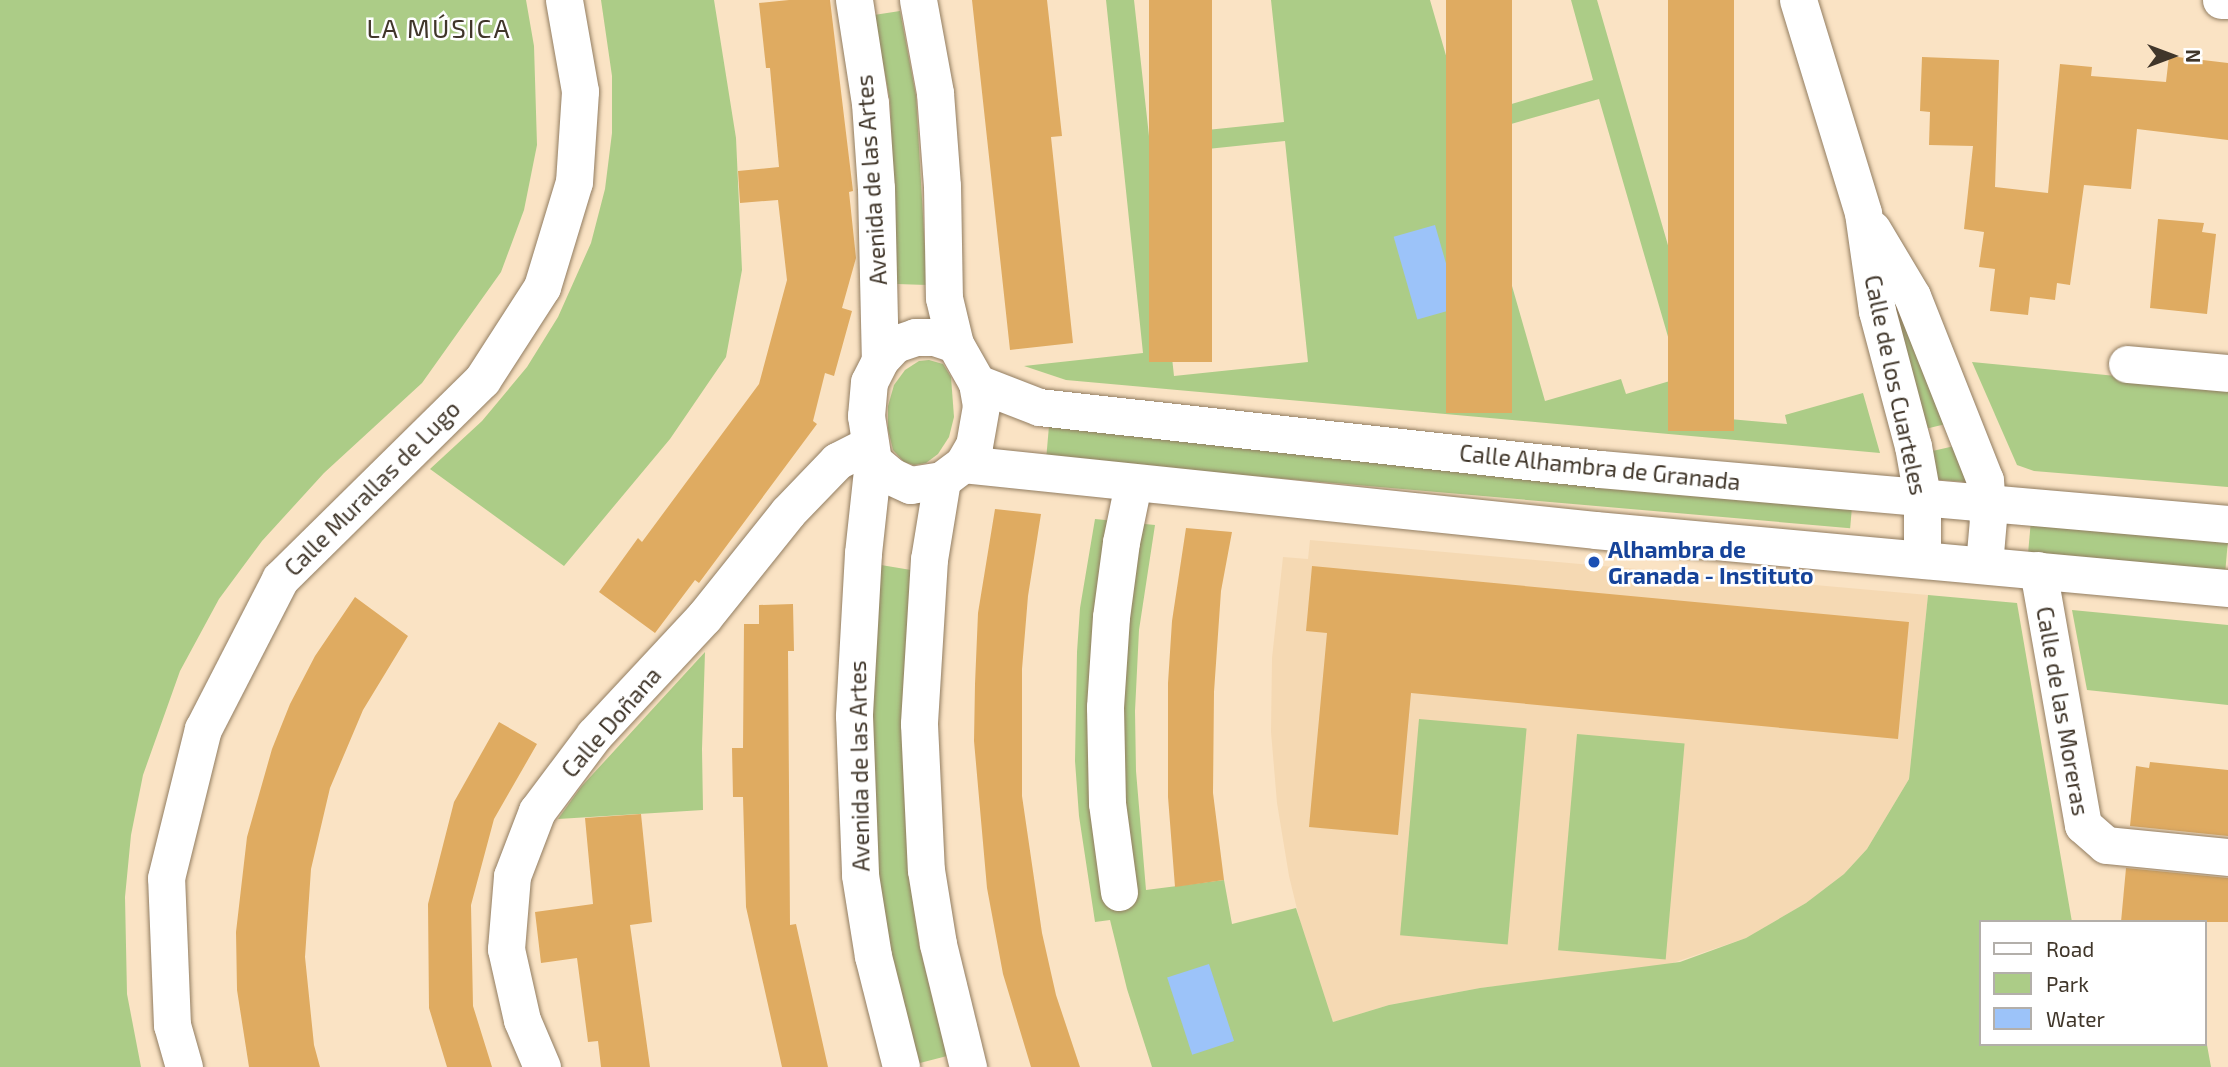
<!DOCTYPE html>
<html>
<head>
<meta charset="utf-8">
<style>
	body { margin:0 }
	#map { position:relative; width:2228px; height:1067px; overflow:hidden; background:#fae3c4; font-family:"Exo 2",sans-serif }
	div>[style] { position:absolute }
	.built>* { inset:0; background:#f5d9b3 }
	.green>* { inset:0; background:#accc87; transform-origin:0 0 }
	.water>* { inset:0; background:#9cc3f9; transform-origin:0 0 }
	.building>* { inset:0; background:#dfab61; transform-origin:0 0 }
	.roads { filter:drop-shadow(0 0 2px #927d61) drop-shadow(0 0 2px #927d61) }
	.street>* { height:37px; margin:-18.5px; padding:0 18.5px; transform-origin:18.5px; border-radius:18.5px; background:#fff }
	.dots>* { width:19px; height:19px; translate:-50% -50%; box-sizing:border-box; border:4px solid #fff; border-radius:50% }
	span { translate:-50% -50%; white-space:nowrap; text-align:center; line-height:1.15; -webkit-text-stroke:5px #fff; paint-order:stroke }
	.street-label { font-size:23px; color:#40362a }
	.transit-label { font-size:23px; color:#164399; font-weight:700 }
	.left { translate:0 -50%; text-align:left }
	.quarter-label { font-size:26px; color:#40362a; letter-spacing:2px }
	.legend { position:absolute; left:1979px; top:920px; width:228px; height:126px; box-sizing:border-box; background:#fff; border:2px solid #b3afaa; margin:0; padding:9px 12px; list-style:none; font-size:21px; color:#40362a }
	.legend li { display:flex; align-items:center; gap:14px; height:35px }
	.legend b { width:35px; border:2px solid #b3afaa }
	.north { position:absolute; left:2137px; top:21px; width:70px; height:70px; -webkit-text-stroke:5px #fff; paint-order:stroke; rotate:90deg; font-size:19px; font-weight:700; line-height:28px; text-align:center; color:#40362a }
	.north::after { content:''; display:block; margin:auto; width:24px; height:32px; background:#40362a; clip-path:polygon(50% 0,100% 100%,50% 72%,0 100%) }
</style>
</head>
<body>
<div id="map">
	<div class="built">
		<i style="clip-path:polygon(1310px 540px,1928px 595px,1909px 779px,1867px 849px,1844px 874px,1806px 903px,1746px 938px,1664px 966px,1480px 988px,1389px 1005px,1333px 1022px,1307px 950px,1289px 876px,1277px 803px,1271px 732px,1272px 658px,1283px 557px,1308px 559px)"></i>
	</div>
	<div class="green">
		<i style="clip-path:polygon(0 0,526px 0,534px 46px,537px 145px,524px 210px,501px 272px,422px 383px,324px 473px,262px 541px,219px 599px,180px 671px,143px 775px,131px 835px,125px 897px,127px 994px,141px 1067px,0 1067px)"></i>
		<i style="clip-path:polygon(601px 0,714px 0,736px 138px,742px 270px,726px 357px,670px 439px,564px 566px,430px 469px,482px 421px,527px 367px,558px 317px,591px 243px,605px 189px,612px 133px,612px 76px)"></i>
		<i style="clip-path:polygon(evenodd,1106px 0,1134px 0,1149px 136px,1284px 122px,1271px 0,1430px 0,1464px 118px,1593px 80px,1571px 0,1597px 0,1718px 418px,1787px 424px,1785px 415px,1863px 393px,1880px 453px,1066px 380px,1024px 366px,1143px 353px,1106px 0,1599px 99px,1680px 378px,1626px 394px,1621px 379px,1545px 401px,1469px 136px,1599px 99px,1106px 0,1285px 141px,1308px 362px,1174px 376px,1150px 155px,1285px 141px)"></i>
		<i style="clip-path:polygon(900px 11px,916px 96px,927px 285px,897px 284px,890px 101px,874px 15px)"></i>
		<i style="clip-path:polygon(1894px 298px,1950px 423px,1921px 430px,1888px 300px)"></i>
		<i style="clip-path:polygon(929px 360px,943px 364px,951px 377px,954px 417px,949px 437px,938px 454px,926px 463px,914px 465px,904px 462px,893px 450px,888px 429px,888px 406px,894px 385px,905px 370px,919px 361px)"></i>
		<i style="clip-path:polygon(1972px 362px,2228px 387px,2228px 487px,2034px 471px,2017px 465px)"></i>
		<i style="left:1049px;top:426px;width:807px;height:32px;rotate:5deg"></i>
		<i style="clip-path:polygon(1959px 445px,1969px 482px,1940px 480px,1932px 475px,1928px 452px)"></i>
		<i style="clip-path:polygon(1095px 519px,1155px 525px,1139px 630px,1135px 711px,1136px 771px,1146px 890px,1224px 880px,1232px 924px,1296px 908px,1333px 1022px,1389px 1005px,1480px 988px,1680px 962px,1746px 938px,1806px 903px,1844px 874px,1867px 849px,1909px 779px,1928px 595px,2017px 603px,2072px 922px,1981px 922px,1981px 1044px,2205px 1044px,2205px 1034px,2211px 1067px,1152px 1067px,1127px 989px,1110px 920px,1095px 922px,1079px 816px,1075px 761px,1077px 652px,1080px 608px)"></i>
		<i style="left:2031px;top:520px;width:198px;height:33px;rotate:5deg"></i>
		<i style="clip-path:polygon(881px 565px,911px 570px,909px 872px,919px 944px,947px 1056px,916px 1064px,888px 953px,876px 875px,871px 753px,872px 671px)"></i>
		<i style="clip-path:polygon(2072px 610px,2228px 625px,2228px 705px,2087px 690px)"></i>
		<i style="clip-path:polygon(705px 652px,702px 749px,703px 810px,558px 819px,581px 787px)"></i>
		<i style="left:1419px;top:719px;width:108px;height:217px;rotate:5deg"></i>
		<i style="left:1577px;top:734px;width:108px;height:217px;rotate:5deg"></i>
	</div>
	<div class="water">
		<i style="left:1435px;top:225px;width:86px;height:43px;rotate:74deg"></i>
		<i style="left:1209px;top:964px;width:81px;height:44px;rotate:72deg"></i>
	</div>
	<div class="building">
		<i style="clip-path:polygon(789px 0,830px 0,853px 191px,849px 192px,856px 258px,842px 308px,852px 311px,834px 376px,825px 373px,813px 421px,817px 424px,699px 583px,695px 580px,655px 633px,599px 592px,638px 538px,642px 542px,759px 384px,787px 280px,778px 200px,740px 203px,738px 171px,779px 167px,770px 68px,766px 68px,759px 3px)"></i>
		<i style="clip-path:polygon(972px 0,1047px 0,1062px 136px,1051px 137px,1073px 343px,1010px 350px)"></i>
		<i style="left:1149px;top:0;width:63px;height:362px"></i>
		<i style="left:1446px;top:0;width:66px;height:413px"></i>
		<i style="left:1668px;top:0;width:66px;height:431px"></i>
		<i style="clip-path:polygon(2169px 56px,2228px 63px,2228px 140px,2137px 129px,2131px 189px,2084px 185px,2070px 285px,2057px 283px,2055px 300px,2030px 297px,2028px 315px,1990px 311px,1995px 269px,1979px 267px,1984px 232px,1964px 229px,1973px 146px,1929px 145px,1930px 112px,1920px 111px,1922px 57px,1999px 60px,1995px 187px,2048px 193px,2060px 64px,2092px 67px,2091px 76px,2166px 82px)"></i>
		<i style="clip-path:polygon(2158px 219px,2204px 223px,2202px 232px,2216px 234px,2207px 314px,2150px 308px)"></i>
		<i style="clip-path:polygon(995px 509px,1041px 514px,1028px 596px,1022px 669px,1022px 796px,1042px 933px,1056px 995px,1080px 1067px,1031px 1067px,1003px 974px,987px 888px,974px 741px,975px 684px,978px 613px)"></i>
		<i style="clip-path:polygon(1186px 528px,1232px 532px,1221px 591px,1214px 692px,1213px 793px,1224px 880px,1175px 887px,1168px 797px,1168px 683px,1172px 621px)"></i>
		<i style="clip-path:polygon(1312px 566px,1909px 622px,1898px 739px,1411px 693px,1398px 835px,1309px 827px,1327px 633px,1306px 631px)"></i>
		<i style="clip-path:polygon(355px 597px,408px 636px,363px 710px,330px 788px,311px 869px,305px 957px,314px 1045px,320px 1067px,249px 1067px,237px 990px,236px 932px,247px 837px,272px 749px,290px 704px,315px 656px)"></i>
		<i style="clip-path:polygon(793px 604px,794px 651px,788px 651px,790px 925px,796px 924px,828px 1067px,782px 1067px,746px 907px,743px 797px,733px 797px,732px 748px,743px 748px,744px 624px,759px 624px,759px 605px)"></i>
		<i style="clip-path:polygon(499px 722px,537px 744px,494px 819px,471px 905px,473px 1006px,492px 1067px,447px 1067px,429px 1008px,428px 904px,454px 802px)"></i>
		<i style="clip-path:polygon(2150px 762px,2228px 770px,2228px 836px,2130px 826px,2136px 766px,2149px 768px)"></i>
		<i style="clip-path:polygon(641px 814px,652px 922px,630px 925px,650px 1067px,601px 1067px,598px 1041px,588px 1042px,577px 958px,541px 963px,535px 912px,593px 904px,585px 818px)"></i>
		<i style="clip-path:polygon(2126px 868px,2228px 878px,2228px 922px,2121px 922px)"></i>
	</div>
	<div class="roads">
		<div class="street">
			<i style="left:854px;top:0;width:104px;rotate:81.2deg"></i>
			<i style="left:870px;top:103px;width:85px;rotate:86deg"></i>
			<i style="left:876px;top:188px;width:172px;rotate:88.7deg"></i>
			<i style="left:918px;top:0;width:95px;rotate:79.6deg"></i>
			<i style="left:935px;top:93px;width:93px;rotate:85.7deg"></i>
			<i style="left:942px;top:186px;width:112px;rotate:89deg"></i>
			<i style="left:944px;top:298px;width:47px;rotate:76.6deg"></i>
			<i style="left:955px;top:344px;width:45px;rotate:60.6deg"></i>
			<i style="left:977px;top:383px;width:23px;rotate:80deg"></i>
			<i style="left:981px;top:406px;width:40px;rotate:100deg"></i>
			<i style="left:974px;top:445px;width:22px;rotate:120deg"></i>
			<i style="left:963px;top:464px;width:26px;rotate:143deg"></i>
			<i style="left:942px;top:480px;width:32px;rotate:171deg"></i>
			<i style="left:910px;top:485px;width:21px;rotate:-155deg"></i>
			<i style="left:891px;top:476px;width:23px;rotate:-140deg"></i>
			<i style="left:873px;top:461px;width:46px;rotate:-98.8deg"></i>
			<i style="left:866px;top:416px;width:34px;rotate:-85deg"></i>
			<i style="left:869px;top:382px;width:25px;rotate:-63deg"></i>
			<i style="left:880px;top:360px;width:22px;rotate:-47deg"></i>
			<i style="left:895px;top:344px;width:21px;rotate:-19deg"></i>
			<i style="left:915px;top:337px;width:19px"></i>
			<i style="left:934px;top:337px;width:22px;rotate:18deg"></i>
			<i style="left:1798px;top:0;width:223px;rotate:73deg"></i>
			<i style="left:1863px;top:213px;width:99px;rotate:81.9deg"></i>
			<i style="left:1877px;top:311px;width:140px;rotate:75.1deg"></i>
			<i style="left:1913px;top:446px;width:51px;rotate:79.8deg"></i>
			<i style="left:1922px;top:496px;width:61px;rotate:90deg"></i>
			<i style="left:2221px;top:0;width:7px"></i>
			<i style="left:1872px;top:229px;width:78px;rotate:59.2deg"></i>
			<i style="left:1912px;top:296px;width:198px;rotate:68.4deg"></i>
			<i style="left:1985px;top:480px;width:39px;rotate:86deg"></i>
			<i style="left:1988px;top:519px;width:46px;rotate:95deg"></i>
			<i style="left:2127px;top:364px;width:101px;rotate:5.1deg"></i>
			<i style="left:977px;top:383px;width:66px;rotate:21.2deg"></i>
			<i style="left:1039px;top:407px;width:564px;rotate:6.31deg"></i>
			<i style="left:1600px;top:469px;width:630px;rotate:5.01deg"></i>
			<i style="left:873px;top:461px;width:93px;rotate:96.2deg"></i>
			<i style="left:863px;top:553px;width:163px;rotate:93.2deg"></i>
			<i style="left:854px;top:716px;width:159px;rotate:87.8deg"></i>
			<i style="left:860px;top:875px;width:82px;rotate:80.9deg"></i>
			<i style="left:873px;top:956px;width:114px;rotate:75.8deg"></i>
			<i style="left:963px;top:464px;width:635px;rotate:5.96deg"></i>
			<i style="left:1595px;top:530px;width:636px;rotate:5.24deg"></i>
			<i style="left:942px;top:480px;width:80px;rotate:99.3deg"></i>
			<i style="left:929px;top:559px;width:165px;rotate:93.5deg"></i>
			<i style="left:919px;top:724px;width:146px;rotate:87.3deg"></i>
			<i style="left:926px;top:870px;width:75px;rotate:80.8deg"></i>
			<i style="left:938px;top:944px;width:127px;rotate:76.3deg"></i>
			<i style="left:2038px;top:570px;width:259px;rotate:80deg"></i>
			<i style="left:2083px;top:825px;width:30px;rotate:41deg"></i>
			<i style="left:2106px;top:845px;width:123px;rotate:5.6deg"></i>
			<i style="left:1119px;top:892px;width:90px;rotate:-97.7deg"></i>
			<i style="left:1107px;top:803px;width:96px;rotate:-91.2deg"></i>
			<i style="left:1105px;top:707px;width:90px;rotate:-86.2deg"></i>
			<i style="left:1111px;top:617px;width:76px;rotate:-82.4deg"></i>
			<i style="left:1121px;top:542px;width:59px;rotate:-78.3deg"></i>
			<i style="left:184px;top:1067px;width:44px;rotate:-105.9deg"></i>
			<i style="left:172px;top:1025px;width:147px;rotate:-92.3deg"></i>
			<i style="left:166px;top:878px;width:154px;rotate:-76.1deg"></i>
			<i style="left:203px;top:729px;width:169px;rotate:-62.8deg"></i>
			<i style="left:280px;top:579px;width:284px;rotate:-44.6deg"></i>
			<i style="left:482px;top:380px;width:111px;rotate:-57.2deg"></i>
			<i style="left:542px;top:287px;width:110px;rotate:-73.1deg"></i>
			<i style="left:574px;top:182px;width:91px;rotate:-86.2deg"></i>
			<i style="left:580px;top:91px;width:92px;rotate:-100deg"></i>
			<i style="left:542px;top:1067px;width:51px;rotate:-113.1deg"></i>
			<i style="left:522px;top:1020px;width:73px;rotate:-102.7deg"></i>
			<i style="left:506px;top:949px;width:73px;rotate:-85.3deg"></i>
			<i style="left:512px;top:876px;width:70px;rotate:-69deg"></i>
			<i style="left:537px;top:811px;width:95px;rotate:-53.1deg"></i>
			<i style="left:594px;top:735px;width:161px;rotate:-47deg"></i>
			<i style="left:704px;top:617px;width:134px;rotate:-51.3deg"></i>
			<i style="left:788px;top:512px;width:71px;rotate:-46.1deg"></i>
			<i style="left:837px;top:461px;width:36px;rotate:-27deg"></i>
		</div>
	</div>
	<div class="dots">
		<i style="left:1594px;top:562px;background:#1a4fb4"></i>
	</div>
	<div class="street-label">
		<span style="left:871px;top:180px;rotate:-94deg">Avenida de las Artes</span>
		<span style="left:1896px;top:385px;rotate:78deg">Calle de los Cuarteles</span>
		<span style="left:1600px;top:467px;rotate:6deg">Calle Alhambra de Granada</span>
		<span style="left:372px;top:488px;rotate:-45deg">Calle Murallas de Lugo</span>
		<span style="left:2063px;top:711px;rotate:80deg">Calle de las Moreras</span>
		<span style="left:611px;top:722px;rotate:-49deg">Calle Doñana</span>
		<span style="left:859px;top:766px;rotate:-91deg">Avenida de las Artes</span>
	</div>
	<div class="transit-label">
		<span class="left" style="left:1608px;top:562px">Alhambra de<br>Granada - Instituto</span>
	</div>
	<div class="quarter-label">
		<span style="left:439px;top:28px">LA MÚSICA</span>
	</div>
	<ul class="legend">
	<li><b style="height:9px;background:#fff"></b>Road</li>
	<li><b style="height:19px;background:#accc87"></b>Park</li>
	<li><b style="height:19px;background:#9cc3f9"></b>Water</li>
	</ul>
	<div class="north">N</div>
</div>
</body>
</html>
